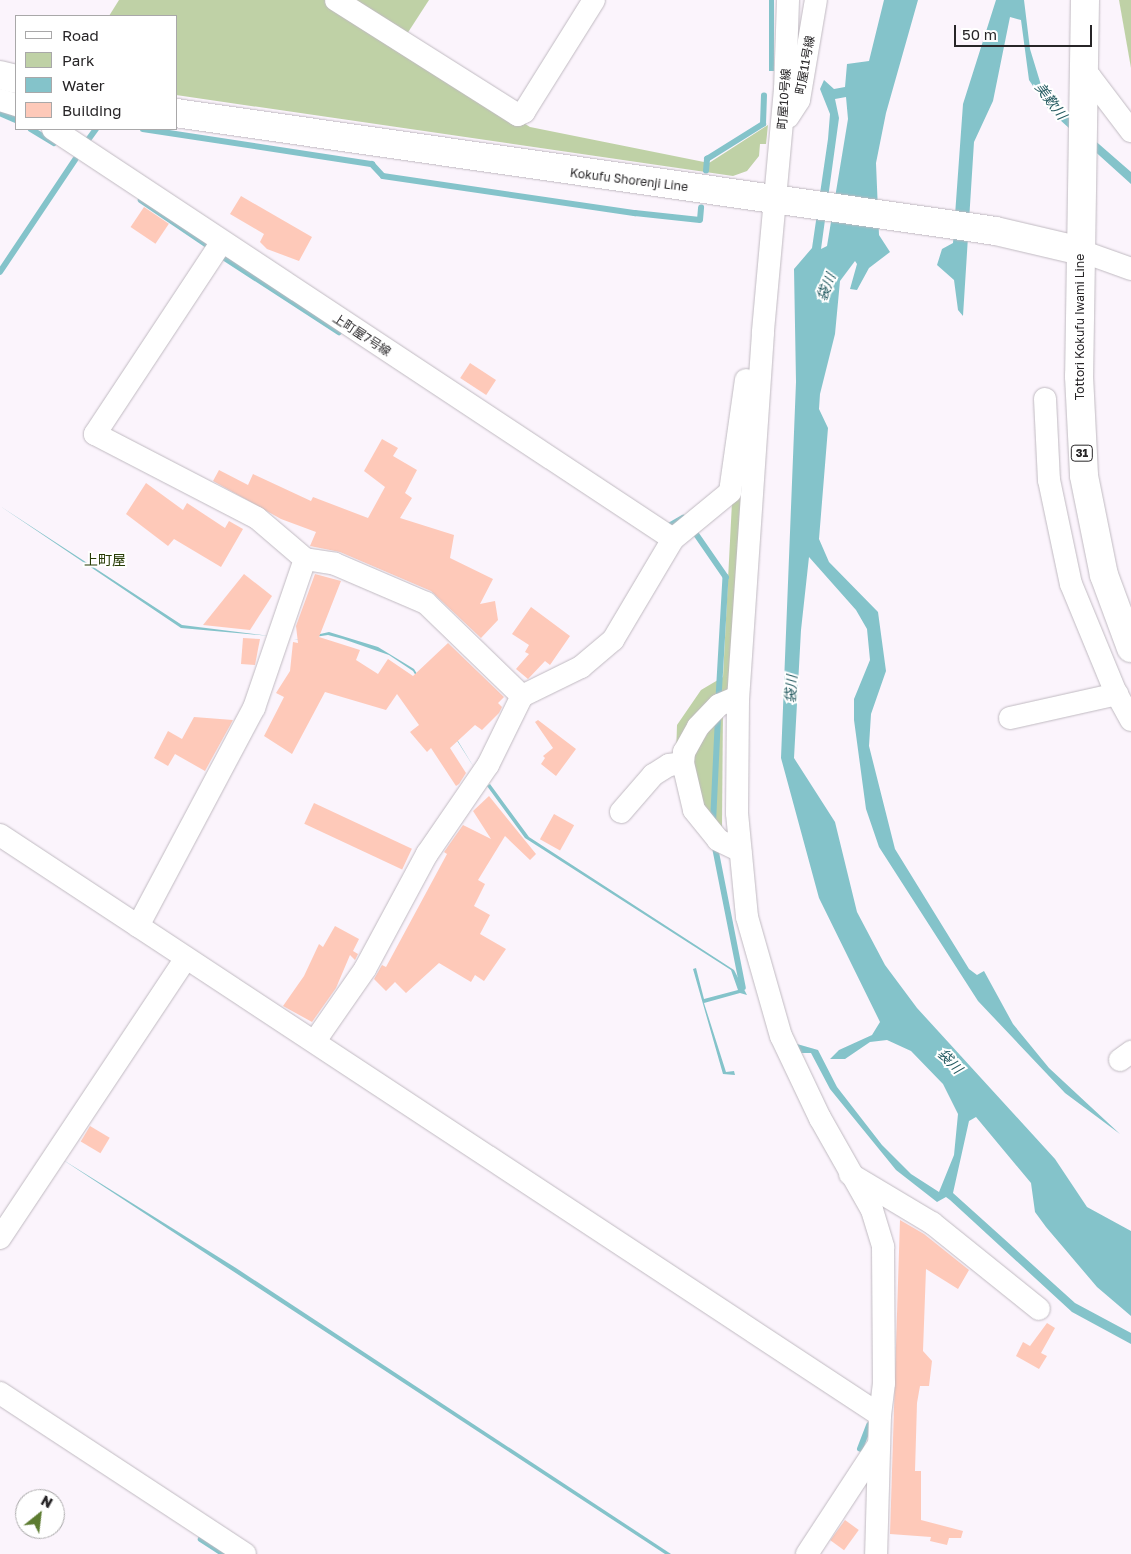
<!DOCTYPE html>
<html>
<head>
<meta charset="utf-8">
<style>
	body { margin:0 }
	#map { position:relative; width:1131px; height:1554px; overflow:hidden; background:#fbf4fc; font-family:"Golos Text","Noto Sans JP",sans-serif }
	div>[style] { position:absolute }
	.green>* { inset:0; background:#bfd1a6 }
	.water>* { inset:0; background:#84c3ca; transform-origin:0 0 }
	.stream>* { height:5.5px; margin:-2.75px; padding:0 2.75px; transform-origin:2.75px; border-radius:2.75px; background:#84c3ca }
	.building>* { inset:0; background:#fec9b9; transform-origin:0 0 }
	.roads { filter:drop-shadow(0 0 1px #c0bac1) drop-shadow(0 0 1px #c0bac1) }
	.minor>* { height:22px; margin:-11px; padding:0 11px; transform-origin:11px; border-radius:11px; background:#fff }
	.major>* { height:28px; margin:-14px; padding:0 14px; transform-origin:14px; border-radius:14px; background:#fff }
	span { translate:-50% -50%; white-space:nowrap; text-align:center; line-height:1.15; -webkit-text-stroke:4px #fff; paint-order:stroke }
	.shield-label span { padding:1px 4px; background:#fff; border:1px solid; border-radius:4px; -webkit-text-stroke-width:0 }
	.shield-label { font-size:11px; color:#272527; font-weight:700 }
	.street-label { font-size:12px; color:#272527 }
	.water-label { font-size:14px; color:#255b61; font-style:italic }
	.neighbourhood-label { font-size:14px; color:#273b05 }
	.legend { position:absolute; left:15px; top:15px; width:162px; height:115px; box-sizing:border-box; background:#fff; border:1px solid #a9a8a9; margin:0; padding:6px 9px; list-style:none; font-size:15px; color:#272527 }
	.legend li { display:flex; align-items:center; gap:10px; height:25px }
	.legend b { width:25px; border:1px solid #a9a8a9 }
	.north { position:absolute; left:15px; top:1489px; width:50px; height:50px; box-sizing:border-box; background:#fff; border:1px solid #a9a8a9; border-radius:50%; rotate:29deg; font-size:14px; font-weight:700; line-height:20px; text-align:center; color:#272527 }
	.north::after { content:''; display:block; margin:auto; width:18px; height:22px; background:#5d7c31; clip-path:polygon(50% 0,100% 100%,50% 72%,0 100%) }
	.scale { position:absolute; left:954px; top:25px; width:138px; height:22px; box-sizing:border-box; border:2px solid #272527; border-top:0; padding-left:6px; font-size:15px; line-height:18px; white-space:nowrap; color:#272527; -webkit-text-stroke:4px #fff; paint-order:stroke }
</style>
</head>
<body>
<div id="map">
	<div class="green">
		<i style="clip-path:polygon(119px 0,328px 0,530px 127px,709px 163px,768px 125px,766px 144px,760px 144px,759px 156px,747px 171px,733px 176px,176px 95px,176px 16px,109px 16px)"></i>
		<i style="clip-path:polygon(345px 0,429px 0,405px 37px)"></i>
		<i style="clip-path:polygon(1119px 0,1131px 0,1131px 68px)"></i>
		<i style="clip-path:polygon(746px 437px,735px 691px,676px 756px,677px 725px,701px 690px,723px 677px,732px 502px)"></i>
		<i style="clip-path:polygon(723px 708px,722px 827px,701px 814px,688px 765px)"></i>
	</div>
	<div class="water">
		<i style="left:769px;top:0;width:5px;height:71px"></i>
		<i style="clip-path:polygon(evenodd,884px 0,918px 0,886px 113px,876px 163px,879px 235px,890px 252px,869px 268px,857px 290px,850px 289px,857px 264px,855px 261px,840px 281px,835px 334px,820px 394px,819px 409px,828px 428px,819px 539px,829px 562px,878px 612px,886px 671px,871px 714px,869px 746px,895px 849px,969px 969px,977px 975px,984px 971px,1013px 1024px,1049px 1068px,1120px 1134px,1065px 1093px,978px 1001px,879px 847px,866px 809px,854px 720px,854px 699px,870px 660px,867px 629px,856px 610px,809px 557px,801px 630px,794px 758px,835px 822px,857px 912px,885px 965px,917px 1008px,1055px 1159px,1087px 1207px,1131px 1231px,1131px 1316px,1097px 1287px,1046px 1227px,1035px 1212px,1031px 1183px,976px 1117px,969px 1121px,953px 1193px,1075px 1303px,1131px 1333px,1131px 1344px,1072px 1312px,950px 1200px,946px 1197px,937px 1202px,896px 1170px,830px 1089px,811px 1053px,799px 1053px,797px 1044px,818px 1050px,837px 1087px,882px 1145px,911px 1174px,939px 1192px,954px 1155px,958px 1114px,943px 1084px,911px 1051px,887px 1040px,870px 1042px,845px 1059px,830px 1059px,839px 1050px,872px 1035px,880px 1022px,819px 898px,781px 758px,796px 382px,794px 269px,812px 248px,828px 139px,830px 114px,820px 89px,824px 80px,834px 89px,845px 87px,847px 64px,869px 61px,884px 0,846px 97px,848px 119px,827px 246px,821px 249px,839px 118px,835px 99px,846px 97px)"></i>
		<i style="clip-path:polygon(996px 0,1024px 0,1030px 49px,1041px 85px,1061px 111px,1131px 172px,1131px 184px,1049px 110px,1029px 80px,1021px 20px,1010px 17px,993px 101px,974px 142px,963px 316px,958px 310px,954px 280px,937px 265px,942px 249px,953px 243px,963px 104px)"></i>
		<i style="clip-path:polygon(0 506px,182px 625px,270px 636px,181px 628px)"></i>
		<i style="clip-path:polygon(329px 632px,378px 647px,414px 669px,475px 769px,413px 671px,389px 655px,343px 639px,328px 635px,294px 640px)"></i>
		<i style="clip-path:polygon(490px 784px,529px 837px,734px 970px,747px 995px,740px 993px,704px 1003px,726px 1072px,734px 1071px,735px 1075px,723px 1074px,693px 969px,696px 968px,704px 999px,738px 990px,731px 970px,525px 838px,487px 786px)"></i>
		<i style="clip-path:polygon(60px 1158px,236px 1268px,671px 1554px,665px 1554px)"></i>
	</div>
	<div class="stream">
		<i style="left:0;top:113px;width:17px;rotate:24deg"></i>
		<i style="left:31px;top:129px;width:27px;rotate:31deg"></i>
		<i style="left:143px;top:129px;width:232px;rotate:8.7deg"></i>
		<i style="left:372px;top:164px;width:16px;rotate:47deg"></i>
		<i style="left:383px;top:176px;width:255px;rotate:8.4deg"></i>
		<i style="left:635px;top:213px;width:65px;rotate:6.1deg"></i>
		<i style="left:700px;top:220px;width:12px;rotate:-85deg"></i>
		<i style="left:88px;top:140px;width:14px;rotate:-54deg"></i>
		<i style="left:706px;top:171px;width:12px;rotate:-85deg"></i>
		<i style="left:707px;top:159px;width:66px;rotate:-32deg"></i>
		<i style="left:763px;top:124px;width:28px;rotate:-88deg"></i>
		<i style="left:141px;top:200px;width:78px;rotate:34.1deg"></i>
		<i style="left:225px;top:258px;width:136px;rotate:33deg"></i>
		<i style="left:0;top:272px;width:135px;rotate:-56.2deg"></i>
		<i style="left:671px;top:525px;width:14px;rotate:-30deg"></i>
		<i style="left:695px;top:532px;width:55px;rotate:55.4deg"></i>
		<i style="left:726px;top:577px;width:121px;rotate:93.3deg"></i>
		<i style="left:713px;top:823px;width:108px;rotate:-87.3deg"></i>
		<i style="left:715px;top:845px;width:145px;rotate:78.8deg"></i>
		<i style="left:860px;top:1449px;width:25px;rotate:-69deg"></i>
		<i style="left:201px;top:1539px;width:27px;rotate:33deg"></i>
	</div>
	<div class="building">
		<i style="clip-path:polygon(241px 196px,312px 237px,299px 261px,267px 249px,260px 242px,264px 234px,230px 214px)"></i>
		<i style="left:144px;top:207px;width:30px;height:24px;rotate:34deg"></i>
		<i style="left:470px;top:363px;width:31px;height:18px;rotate:33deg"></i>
		<i style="clip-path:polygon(382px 439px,398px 448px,393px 456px,417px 470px,405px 493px,412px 498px,400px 518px,454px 535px,450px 558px,493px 579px,480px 604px,495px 601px,498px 620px,481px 638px,431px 591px,340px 552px,310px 546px,316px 532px,281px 519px,213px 481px,219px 470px,248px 485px,253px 474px,311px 501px,313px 497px,368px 518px,385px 487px,364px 471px)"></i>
		<i style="clip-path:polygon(146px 483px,183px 510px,187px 503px,225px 528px,229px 521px,243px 529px,221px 567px,174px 539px,168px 546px,126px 514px)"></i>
		<i style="clip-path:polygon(244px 574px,272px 596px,250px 630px,203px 625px)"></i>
		<i style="clip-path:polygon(315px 574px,341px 581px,319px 637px,360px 650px,356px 660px,378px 674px,388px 659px,413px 676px,448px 643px,504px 697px,498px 703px,502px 707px,499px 713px,482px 730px,475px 725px,450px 748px,466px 773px,459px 784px,456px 786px,431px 748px,427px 752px,410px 732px,419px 725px,397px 694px,386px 710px,325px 692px,292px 754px,264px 736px,284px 697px,276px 693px,290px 671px,293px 642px,298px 643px,296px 626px)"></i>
		<i style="clip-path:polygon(531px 607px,570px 636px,550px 665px,545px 661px,528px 679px,516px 669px,529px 654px,525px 652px,529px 645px,512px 634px)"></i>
		<i style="clip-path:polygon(243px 638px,260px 639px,255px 665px,241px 664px)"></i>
		<i style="clip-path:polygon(194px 717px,233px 720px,205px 771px,175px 754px,168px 766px,154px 758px,168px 731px,182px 739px)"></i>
		<i style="clip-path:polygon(538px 720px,576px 749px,556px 776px,541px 764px,545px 758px,543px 756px,553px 748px,535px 722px)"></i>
		<i style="clip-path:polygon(489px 796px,536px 854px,530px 860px,505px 836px,478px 880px,485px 884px,474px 906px,490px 915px,480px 934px,506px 949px,484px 981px,475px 975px,471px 982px,439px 963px,406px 993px,395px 982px,386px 991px,374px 979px,382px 965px,386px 967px,447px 854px,444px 852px,463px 825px,491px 839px,473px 811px)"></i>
		<i style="left:314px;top:803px;width:108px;height:23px;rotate:25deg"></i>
		<i style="left:554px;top:814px;width:23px;height:29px;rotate:29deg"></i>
		<i style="clip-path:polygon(335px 926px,359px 939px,353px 951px,358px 954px,355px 960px,350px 955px,336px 988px,312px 1022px,283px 1006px,304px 976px,319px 944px,323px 947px)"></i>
		<i style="left:90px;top:1126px;width:23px;height:18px;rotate:31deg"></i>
		<i style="clip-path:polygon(900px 1220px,924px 1234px,969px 1270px,958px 1289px,926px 1269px,923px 1351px,932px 1361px,929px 1386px,920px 1386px,917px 1403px,915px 1471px,921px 1471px,921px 1520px,963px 1531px,961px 1538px,949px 1538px,947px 1545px,930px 1541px,931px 1537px,890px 1534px)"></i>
		<i style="clip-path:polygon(1047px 1323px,1055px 1328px,1041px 1353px,1047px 1356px,1039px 1369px,1016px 1356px,1023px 1342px,1030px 1346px)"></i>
		<i style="left:845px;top:1520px;width:17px;height:25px;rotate:36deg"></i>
	</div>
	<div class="roads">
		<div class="minor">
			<i style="left:336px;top:0;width:215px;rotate:32.3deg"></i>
			<i style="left:518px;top:115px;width:7px;rotate:-27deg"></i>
			<i style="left:524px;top:112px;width:132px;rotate:-58deg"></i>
			<i style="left:788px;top:0;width:89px;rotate:91.9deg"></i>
			<i style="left:785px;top:89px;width:245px;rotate:95.2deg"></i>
			<i style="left:763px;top:333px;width:368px;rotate:93.9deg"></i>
			<i style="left:738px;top:700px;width:113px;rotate:90.5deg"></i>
			<i style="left:737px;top:813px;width:104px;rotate:84.5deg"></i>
			<i style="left:747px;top:917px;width:124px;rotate:74.1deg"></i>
			<i style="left:781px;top:1036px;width:91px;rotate:64.6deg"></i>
			<i style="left:820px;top:1118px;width:106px;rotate:60.5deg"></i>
			<i style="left:872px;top:1210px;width:39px;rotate:73deg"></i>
			<i style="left:883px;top:1247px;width:136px;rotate:89.6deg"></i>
			<i style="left:884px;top:1383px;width:32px;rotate:97deg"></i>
			<i style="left:880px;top:1415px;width:139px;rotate:91.6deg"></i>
			<i style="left:1083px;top:73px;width:8px;rotate:30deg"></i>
			<i style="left:1090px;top:77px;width:68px;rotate:52.8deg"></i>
			<i style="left:0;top:100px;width:17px;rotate:17deg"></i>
			<i style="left:788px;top:117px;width:20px;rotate:-57deg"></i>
			<i style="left:799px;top:100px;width:101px;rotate:-80.4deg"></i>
			<i style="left:53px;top:129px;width:743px;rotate:33.48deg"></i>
			<i style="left:221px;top:243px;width:229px;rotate:123.4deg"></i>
			<i style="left:95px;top:434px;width:182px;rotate:27.4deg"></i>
			<i style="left:257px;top:518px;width:63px;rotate:40.5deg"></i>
			<i style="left:305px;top:559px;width:30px;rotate:9deg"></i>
			<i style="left:335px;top:564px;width:99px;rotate:23.2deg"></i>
			<i style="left:426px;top:603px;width:134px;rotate:44.1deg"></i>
			<i style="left:1081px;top:251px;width:53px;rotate:19.8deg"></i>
			<i style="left:1045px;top:399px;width:81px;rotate:87.2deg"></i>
			<i style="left:1049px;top:480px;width:106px;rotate:78.1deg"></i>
			<i style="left:1071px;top:584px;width:116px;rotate:67.6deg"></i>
			<i style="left:1115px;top:691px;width:33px;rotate:61deg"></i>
			<i style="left:738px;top:697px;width:21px;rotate:157deg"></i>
			<i style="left:719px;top:705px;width:30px;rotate:134deg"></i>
			<i style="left:698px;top:727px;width:29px;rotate:119deg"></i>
			<i style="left:684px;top:752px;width:11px;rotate:95deg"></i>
			<i style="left:683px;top:763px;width:48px;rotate:76.8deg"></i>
			<i style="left:694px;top:810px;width:38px;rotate:51deg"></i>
			<i style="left:718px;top:840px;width:25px;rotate:26deg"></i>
			<i style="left:1010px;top:718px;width:110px;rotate:-12.6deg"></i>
			<i style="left:621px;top:812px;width:49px;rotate:-49.1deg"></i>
			<i style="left:653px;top:775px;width:19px;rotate:-32deg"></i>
			<i style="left:669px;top:765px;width:14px;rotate:-8deg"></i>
			<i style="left:0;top:835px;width:1054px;rotate:33.39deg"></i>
			<i style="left:138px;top:926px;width:247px;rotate:-62deg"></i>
			<i style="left:254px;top:708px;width:157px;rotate:-71.1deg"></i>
			<i style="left:315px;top:1041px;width:88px;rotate:-55.2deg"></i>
			<i style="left:365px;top:969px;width:131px;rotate:-61.7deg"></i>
			<i style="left:427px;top:854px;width:108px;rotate:-55.6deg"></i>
			<i style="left:488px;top:765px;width:77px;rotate:-63.8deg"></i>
			<i style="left:522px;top:696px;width:66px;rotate:-26.2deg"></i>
			<i style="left:581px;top:667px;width:42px;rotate:-40.2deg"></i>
			<i style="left:613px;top:640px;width:117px;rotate:-59.3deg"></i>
			<i style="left:673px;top:539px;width:74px;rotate:-39.5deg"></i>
			<i style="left:730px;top:492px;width:113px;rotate:-81.9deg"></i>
			<i style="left:1120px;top:1060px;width:14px;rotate:-36deg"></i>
			<i style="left:850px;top:1174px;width:96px;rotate:30.9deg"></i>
			<i style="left:932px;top:1223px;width:137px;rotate:38.8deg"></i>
			<i style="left:0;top:1238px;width:336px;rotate:-56.4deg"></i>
			<i style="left:0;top:1393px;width:293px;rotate:33.3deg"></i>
			<i style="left:807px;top:1554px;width:131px;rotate:-56.8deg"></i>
		</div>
		<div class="major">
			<i style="left:1085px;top:0;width:376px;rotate:90.9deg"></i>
			<i style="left:1079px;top:376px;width:100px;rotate:87.1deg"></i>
			<i style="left:1084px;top:476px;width:101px;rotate:78.6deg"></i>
			<i style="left:1104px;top:575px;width:78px;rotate:69.7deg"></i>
			<i style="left:0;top:75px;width:16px;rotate:14deg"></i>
			<i style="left:176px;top:113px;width:828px;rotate:8.19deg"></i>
			<i style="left:996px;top:231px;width:87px;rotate:13.2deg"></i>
		</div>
	</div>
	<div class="shield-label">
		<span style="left:1082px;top:453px">31</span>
	</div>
	<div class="street-label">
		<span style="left:805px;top:65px;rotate:-80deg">町屋11号線</span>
		<span style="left:784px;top:99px;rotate:-86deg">町屋10号線</span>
		<span style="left:629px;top:180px;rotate:7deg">Kokufu Shorenji Line</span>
		<span style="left:1080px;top:327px;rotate:-90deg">Tottori Kokufu Iwami Line</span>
		<span style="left:362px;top:335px;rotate:33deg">上町屋7号線</span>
	</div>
	<div class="water-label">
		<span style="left:1051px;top:101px;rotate:53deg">美歎川</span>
		<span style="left:826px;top:287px;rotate:-68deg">袋川</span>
		<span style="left:791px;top:689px;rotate:-86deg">袋川</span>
		<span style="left:950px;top:1061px;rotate:46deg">袋川</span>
	</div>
	<div class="neighbourhood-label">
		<span style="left:105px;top:560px">上町屋</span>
	</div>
	<ul class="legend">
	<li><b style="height:6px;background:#fff"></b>Road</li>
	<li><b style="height:14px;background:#bfd1a6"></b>Park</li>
	<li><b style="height:14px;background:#84c3ca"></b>Water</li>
	<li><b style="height:14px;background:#fec9b9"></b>Building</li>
	</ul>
	<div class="north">N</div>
	<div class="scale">50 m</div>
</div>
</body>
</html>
